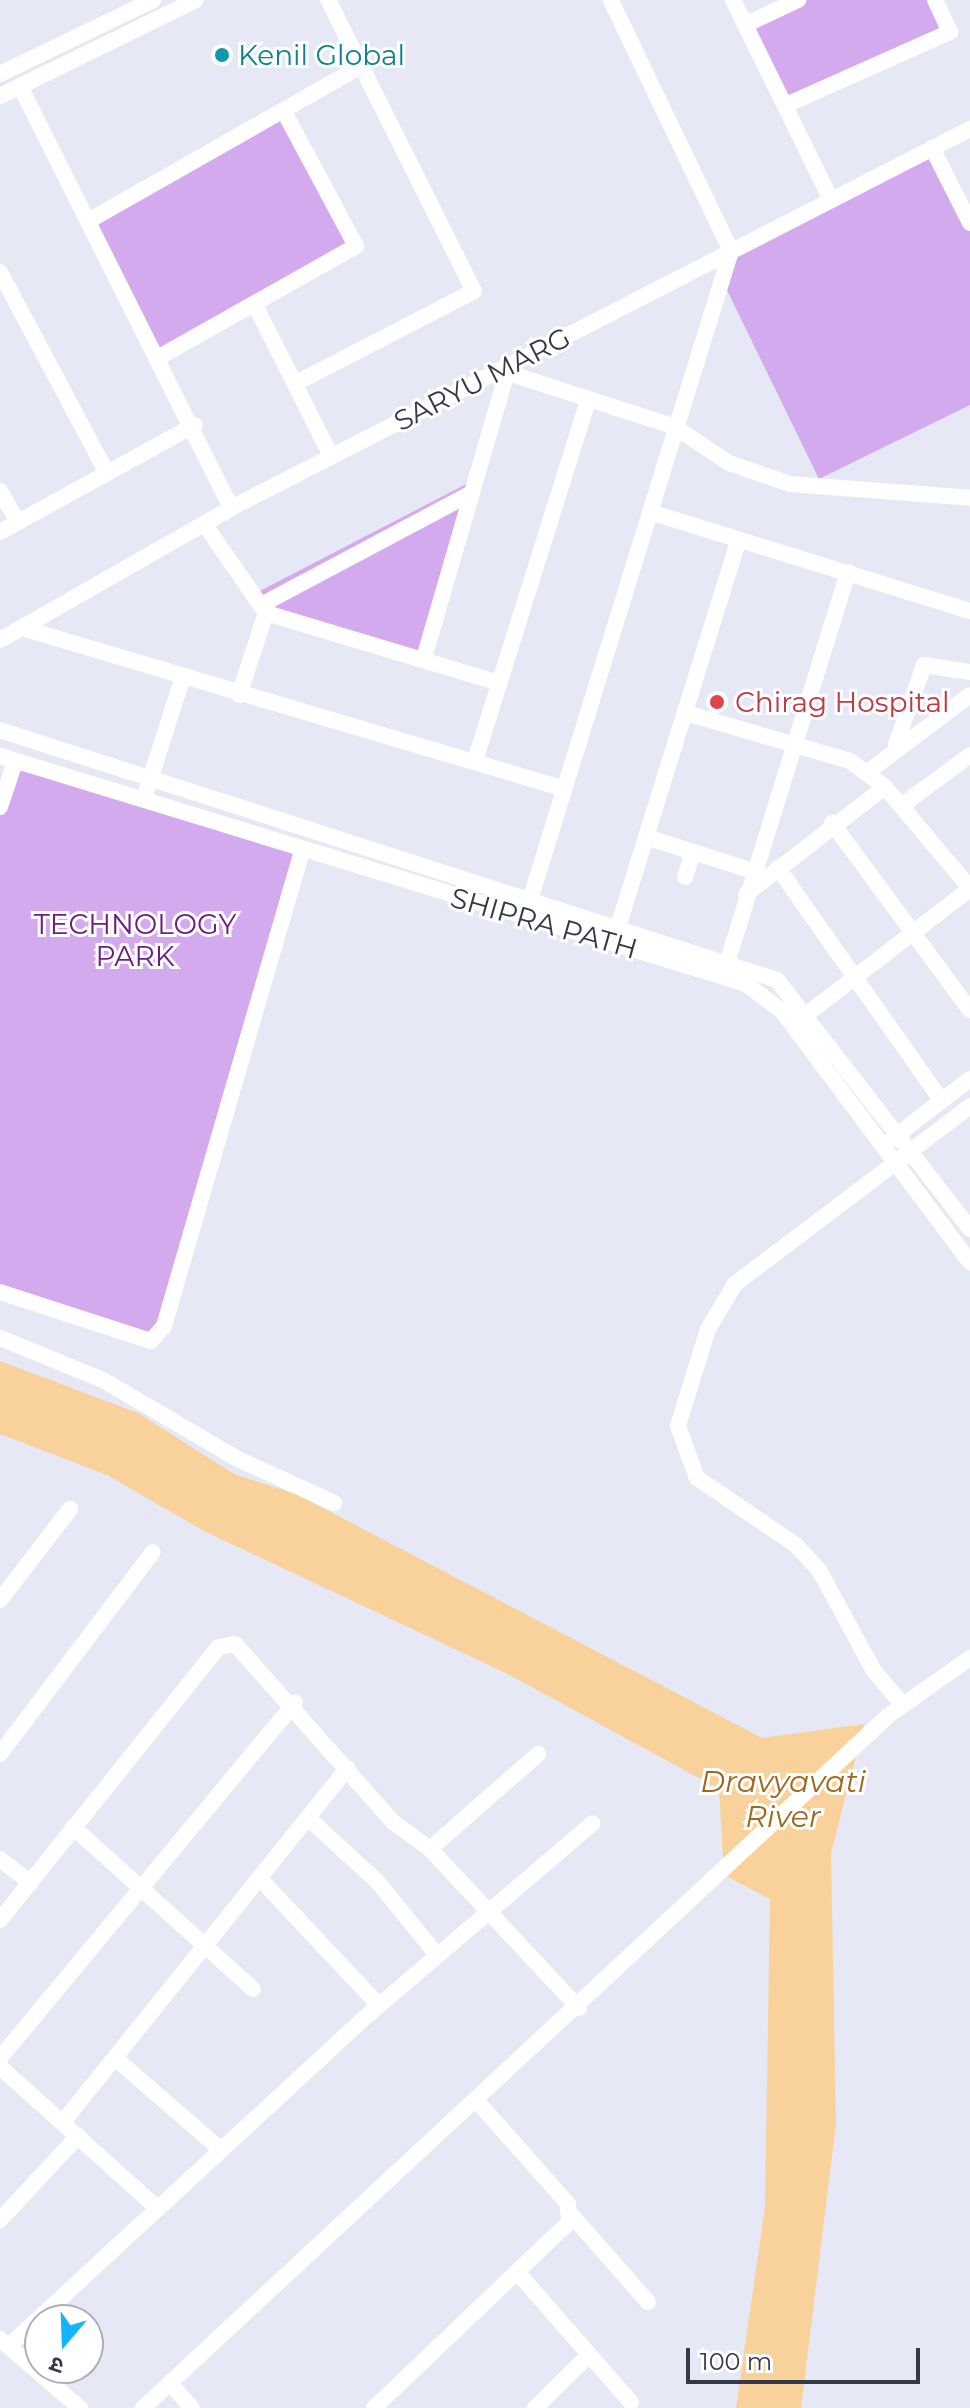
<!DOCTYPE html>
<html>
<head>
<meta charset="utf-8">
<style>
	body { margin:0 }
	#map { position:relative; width:970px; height:2408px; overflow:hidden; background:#e6e8f5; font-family:Montserrat,"Noto Sans Devanagari",sans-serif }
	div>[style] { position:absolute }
	.green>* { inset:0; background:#d4aaee; transform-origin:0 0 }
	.water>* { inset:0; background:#f9d29b }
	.minor>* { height:16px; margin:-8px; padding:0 8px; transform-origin:8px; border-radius:8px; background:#fff }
	.dots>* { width:22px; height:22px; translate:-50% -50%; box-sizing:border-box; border:4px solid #fff; border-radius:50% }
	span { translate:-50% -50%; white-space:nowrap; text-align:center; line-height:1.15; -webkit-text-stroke:6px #fff; paint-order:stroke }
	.culture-label { font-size:28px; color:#0d838f }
	.left { translate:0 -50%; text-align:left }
	.street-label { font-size:28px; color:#343948 }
	.health-label { font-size:28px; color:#be3a42 }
	.park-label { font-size:28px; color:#6e2082 }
	.water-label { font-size:30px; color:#9e6a1d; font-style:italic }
	.north { position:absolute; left:24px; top:2304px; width:80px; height:80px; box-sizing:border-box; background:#fff; border:2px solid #aeb0b6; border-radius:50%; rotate:199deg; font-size:22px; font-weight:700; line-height:32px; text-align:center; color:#343948 }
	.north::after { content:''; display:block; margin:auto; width:28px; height:36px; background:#13b3ff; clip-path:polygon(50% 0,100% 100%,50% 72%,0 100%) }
	.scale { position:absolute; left:686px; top:2348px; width:234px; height:36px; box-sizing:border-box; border:4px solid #343948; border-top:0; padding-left:10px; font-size:24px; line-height:28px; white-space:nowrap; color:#343948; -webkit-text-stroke:6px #fff; paint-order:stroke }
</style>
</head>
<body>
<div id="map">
	<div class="green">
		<i style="clip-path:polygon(797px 0,943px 0,950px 32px,786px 105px,745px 25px)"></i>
		<i style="left:283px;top:110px;width:154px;height:222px;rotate:62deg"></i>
		<i style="clip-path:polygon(932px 148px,970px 223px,970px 405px,819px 479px,722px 280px,731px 251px)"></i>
		<i style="clip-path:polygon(476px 479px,424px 658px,266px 613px,254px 594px)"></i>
		<i style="clip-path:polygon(15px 762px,302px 851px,164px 1326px,151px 1341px,0 1292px,0 807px)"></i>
	</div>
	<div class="water">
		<i style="clip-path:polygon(0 1361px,138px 1413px,234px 1474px,298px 1495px,762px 1738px,864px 1724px,831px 1853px,836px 2124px,801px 2408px,736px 2408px,765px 2207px,770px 1899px,724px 1875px,719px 1789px,510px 1675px,204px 1531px,107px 1475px,0 1434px)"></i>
	</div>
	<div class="minor">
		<i style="left:733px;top:0;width:223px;rotate:63.9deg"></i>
		<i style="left:745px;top:25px;width:59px;rotate:-25.3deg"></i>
		<i style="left:0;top:74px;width:170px;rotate:-25.8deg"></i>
		<i style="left:20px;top:86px;width:472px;rotate:63.4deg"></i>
		<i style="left:0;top:96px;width:218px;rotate:-26.1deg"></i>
		<i style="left:786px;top:105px;width:180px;rotate:-24deg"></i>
		<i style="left:950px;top:32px;width:35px;rotate:-115deg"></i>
		<i style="left:932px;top:148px;width:84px;rotate:63.1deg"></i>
		<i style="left:90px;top:220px;width:312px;rotate:-29.6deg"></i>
		<i style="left:0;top:272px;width:228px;rotate:62deg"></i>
		<i style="left:255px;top:305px;width:169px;rotate:63.3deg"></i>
		<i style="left:161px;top:356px;width:224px;rotate:-29.4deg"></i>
		<i style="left:356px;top:246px;width:154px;rotate:-118.2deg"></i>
		<i style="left:499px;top:370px;width:185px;rotate:17.9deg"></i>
		<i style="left:675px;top:427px;width:65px;rotate:33.7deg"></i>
		<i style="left:729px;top:463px;width:65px;rotate:19deg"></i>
		<i style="left:790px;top:484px;width:181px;rotate:4.4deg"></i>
		<i style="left:296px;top:383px;width:200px;rotate:-27.3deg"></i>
		<i style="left:474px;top:291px;width:326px;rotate:-116.6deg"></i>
		<i style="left:0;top:491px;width:36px;rotate:60deg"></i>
		<i style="left:650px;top:512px;width:335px;rotate:17.2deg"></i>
		<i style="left:205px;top:525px;width:107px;rotate:55.3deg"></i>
		<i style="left:0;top:532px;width:222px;rotate:-28.8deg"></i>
		<i style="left:261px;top:605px;width:239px;rotate:-28deg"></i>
		<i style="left:22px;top:628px;width:566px;rotate:16.52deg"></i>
		<i style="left:0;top:640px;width:266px;rotate:-29.7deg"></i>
		<i style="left:231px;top:508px;width:831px;rotate:-27.15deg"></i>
		<i style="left:424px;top:658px;width:295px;rotate:-73.8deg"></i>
		<i style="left:239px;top:695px;width:86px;rotate:-71.8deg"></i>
		<i style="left:266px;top:613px;width:244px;rotate:16.7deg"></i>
		<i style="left:686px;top:713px;width:171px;rotate:16.3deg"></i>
		<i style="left:850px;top:761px;width:44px;rotate:36.6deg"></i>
		<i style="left:0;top:730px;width:816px;rotate:17.84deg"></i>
		<i style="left:777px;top:980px;width:315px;rotate:52.2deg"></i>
		<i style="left:896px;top:744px;width:84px;rotate:-70.5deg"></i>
		<i style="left:924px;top:665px;width:47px;rotate:8.7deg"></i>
		<i style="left:0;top:756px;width:780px;rotate:16.99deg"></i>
		<i style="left:746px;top:984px;width:45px;rotate:36.9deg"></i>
		<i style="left:782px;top:1011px;width:314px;rotate:53.2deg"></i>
		<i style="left:475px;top:761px;width:377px;rotate:-72.6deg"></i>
		<i style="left:869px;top:771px;width:126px;rotate:-37deg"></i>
		<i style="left:146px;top:792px;width:118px;rotate:-72.2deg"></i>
		<i style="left:905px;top:803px;width:81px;rotate:-36.4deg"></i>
		<i style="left:0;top:807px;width:47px;rotate:-71.6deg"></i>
		<i style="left:832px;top:823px;width:232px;rotate:53.6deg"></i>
		<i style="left:646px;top:837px;width:112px;rotate:17.6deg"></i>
		<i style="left:778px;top:868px;width:284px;rotate:54.9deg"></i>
		<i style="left:685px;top:877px;width:26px;rotate:-72deg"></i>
		<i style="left:746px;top:894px;width:175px;rotate:-37.6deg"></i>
		<i style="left:885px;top:787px;width:132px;rotate:49.9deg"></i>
		<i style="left:530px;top:900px;width:679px;rotate:-72.79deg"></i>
		<i style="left:731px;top:251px;width:278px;rotate:-115.6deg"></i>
		<i style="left:618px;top:927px;width:406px;rotate:-72.7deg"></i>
		<i style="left:728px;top:960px;width:406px;rotate:-72.8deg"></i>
		<i style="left:807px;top:1014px;width:205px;rotate:-37.5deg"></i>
		<i style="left:892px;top:1139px;width:98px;rotate:-37.6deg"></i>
		<i style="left:0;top:1292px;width:159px;rotate:18deg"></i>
		<i style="left:151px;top:1341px;width:20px;rotate:-49deg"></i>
		<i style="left:164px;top:1326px;width:495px;rotate:-73.8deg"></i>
		<i style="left:0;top:1338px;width:111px;rotate:22.2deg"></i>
		<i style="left:103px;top:1380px;width:154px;rotate:30.4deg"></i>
		<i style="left:236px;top:1458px;width:108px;rotate:24.7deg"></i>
		<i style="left:0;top:1600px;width:115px;rotate:-52.4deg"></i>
		<i style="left:902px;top:1704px;width:43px;rotate:-130.3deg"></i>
		<i style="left:874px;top:1671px;width:115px;rotate:-118.6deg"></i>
		<i style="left:819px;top:1570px;width:34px;rotate:-133deg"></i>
		<i style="left:796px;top:1545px;width:120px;rotate:-145.9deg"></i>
		<i style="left:697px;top:1478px;width:55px;rotate:-110.1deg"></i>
		<i style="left:678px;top:1426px;width:102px;rotate:-72.8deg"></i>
		<i style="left:708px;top:1329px;width:52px;rotate:-59deg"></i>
		<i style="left:735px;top:1284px;width:295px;rotate:-37.1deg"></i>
		<i style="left:0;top:1754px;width:253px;rotate:-52.9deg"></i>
		<i style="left:309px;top:1819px;width:92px;rotate:42.4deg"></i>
		<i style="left:377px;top:1881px;width:95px;rotate:51deg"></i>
		<i style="left:73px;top:1827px;width:242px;rotate:42deg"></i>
		<i style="left:430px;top:1849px;width:144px;rotate:-41.3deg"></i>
		<i style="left:0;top:1859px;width:39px;rotate:38deg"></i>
		<i style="left:261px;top:1880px;width:172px;rotate:46.7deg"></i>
		<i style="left:0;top:1920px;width:350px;rotate:-51.3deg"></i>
		<i style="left:219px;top:1647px;width:16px;rotate:-11deg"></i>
		<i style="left:235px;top:1644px;width:238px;rotate:48.4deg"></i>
		<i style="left:393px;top:1822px;width:46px;rotate:36.1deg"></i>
		<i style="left:430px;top:1849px;width:218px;rotate:46.9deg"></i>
		<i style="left:0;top:2058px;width:462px;rotate:-50.3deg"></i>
		<i style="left:115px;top:2058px;width:139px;rotate:40.9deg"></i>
		<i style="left:0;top:2067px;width:211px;rotate:41.9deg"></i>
		<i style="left:63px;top:2122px;width:454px;rotate:-51.2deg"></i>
		<i style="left:568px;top:2211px;width:121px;rotate:48.7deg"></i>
		<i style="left:0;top:2220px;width:115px;rotate:-47.1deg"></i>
		<i style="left:517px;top:2272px;width:173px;rotate:48.8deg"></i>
		<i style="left:0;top:2339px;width:106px;rotate:40.8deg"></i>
		<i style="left:10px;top:2345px;width:478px;rotate:-42.7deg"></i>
		<i style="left:361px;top:2021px;width:304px;rotate:-40.5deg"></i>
		<i style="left:170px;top:2383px;width:33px;rotate:49deg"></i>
		<i style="left:143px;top:2408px;width:1018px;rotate:-42.89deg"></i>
		<i style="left:889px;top:1715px;width:99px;rotate:-35.1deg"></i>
		<i style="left:374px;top:2408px;width:269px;rotate:-43.6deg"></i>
		<i style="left:569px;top:2222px;width:18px;rotate:-93deg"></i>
		<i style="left:568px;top:2204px;width:137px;rotate:-131.5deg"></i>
		<i style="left:535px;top:2408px;width:76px;rotate:-44.5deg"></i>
	</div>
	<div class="dots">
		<i style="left:222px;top:55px;background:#0f9aa8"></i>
		<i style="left:717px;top:702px;background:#e0444e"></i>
	</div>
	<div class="culture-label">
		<span class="left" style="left:238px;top:55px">Kenil Global</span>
	</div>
	<div class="street-label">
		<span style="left:482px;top:379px;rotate:-27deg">SARYU MARG</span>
		<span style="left:544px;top:923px;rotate:16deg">SHIPRA PATH</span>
	</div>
	<div class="health-label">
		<span class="left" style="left:735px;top:702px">Chirag Hospital</span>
	</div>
	<div class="park-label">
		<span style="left:135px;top:940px">TECHNOLOGY<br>PARK</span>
	</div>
	<div class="water-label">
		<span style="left:783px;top:1799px">Dravyavati<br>River</span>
	</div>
	<div class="north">उ</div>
	<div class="scale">100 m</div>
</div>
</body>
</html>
